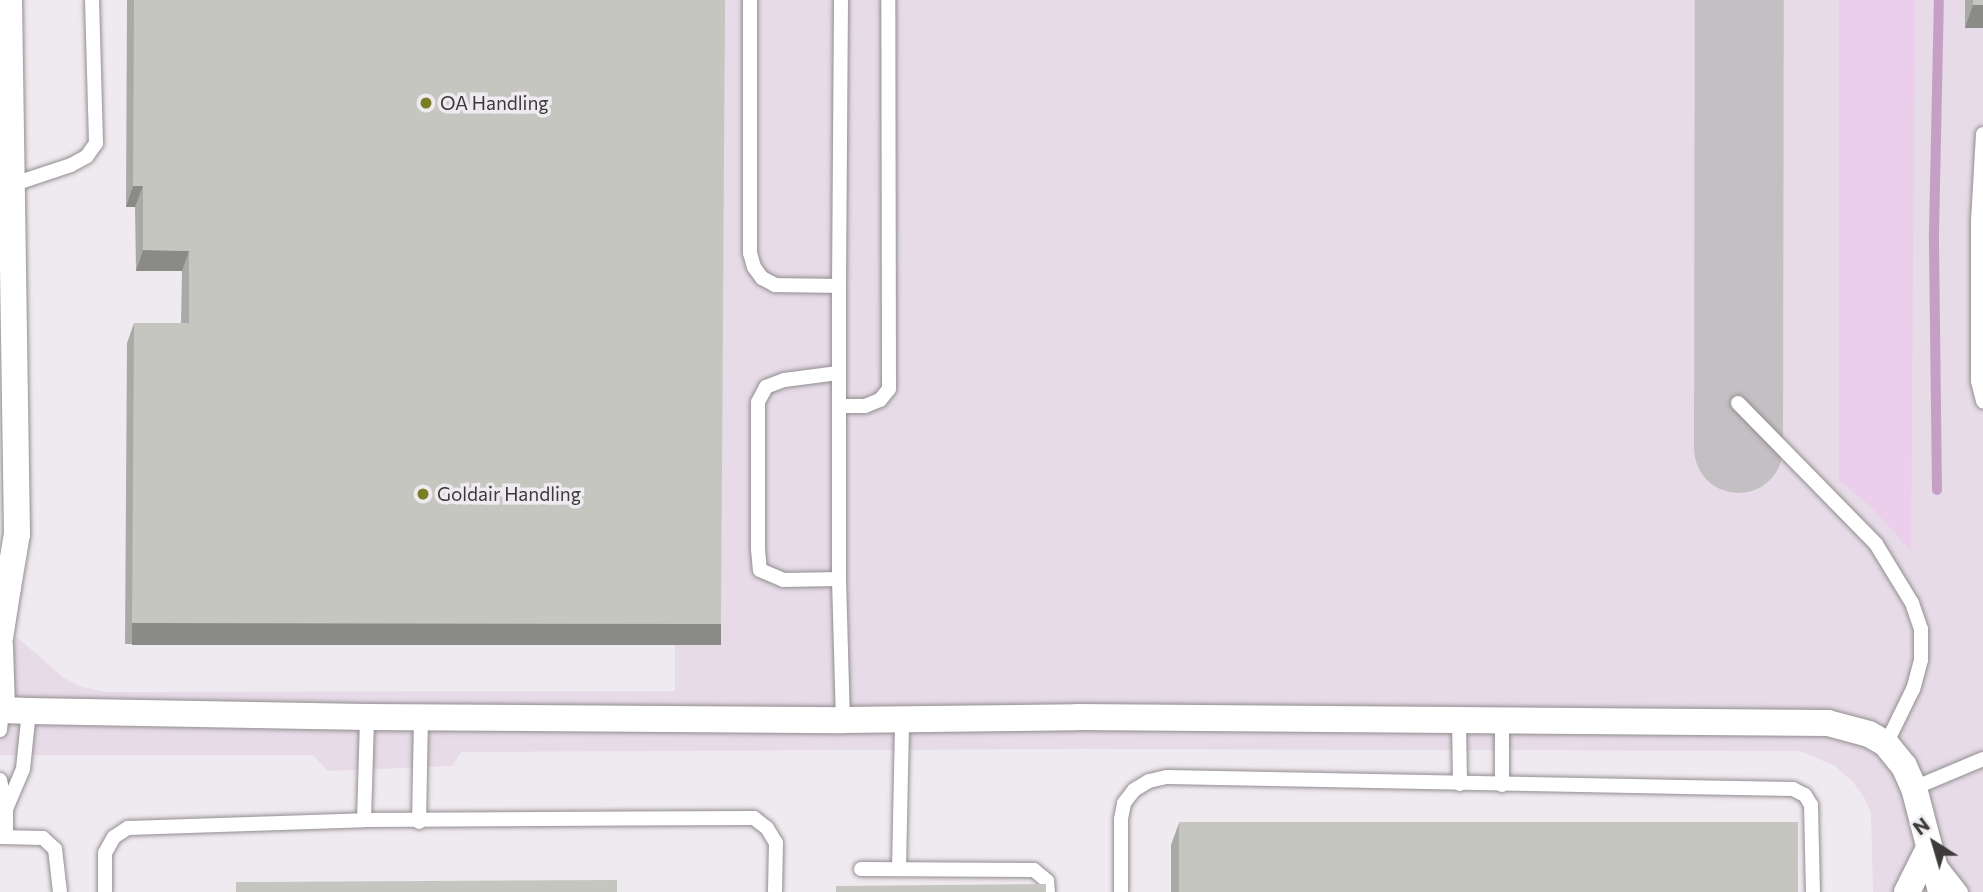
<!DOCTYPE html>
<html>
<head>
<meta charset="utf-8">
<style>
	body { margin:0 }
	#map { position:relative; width:1983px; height:892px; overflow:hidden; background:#efeaef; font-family:Commissioner,sans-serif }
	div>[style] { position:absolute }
	.built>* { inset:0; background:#e6dbe6 }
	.green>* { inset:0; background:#ebceeb }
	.stream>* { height:10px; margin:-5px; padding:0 5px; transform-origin:5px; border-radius:5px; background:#c5a0c4 }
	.taxiway>* { height:89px; margin:-44.5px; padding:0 44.5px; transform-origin:44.5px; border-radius:44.5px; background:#c4bfc3 }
	.roads { filter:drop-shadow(0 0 2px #928d91) drop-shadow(0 0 2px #928d91) }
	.service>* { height:14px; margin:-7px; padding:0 7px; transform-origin:7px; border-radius:7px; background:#fff }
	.minor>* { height:26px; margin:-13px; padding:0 13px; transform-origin:13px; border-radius:13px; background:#fff }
	.wall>* { inset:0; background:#a9aaa5; transform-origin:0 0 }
	.shaded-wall>* { inset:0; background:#8a8b86; transform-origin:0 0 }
	.building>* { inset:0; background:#c5c6c0; transform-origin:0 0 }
	.dots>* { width:19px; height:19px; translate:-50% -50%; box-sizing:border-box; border:4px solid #efeaef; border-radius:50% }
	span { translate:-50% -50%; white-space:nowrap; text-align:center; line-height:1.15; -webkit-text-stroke:7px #efeaef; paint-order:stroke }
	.poi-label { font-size:19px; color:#3c3a3b }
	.left { translate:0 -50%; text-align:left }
	.north { position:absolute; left:1899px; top:808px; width:70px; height:70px; -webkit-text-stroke:5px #efeaef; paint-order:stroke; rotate:323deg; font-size:19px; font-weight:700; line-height:28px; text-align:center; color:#3c3a3b }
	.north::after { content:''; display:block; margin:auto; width:24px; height:32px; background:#3c3a3b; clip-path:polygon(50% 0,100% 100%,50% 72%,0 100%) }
</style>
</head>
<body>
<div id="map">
	<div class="built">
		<i style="clip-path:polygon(669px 0,1983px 0,1983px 892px,1873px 892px,1871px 812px,1864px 797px,1852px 781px,1835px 766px,1800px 751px,1082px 749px,461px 752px,452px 766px,328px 771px,313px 755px,0 755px,0 639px,18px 638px,64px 678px,82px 687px,106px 692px,675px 691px,675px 645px,666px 645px)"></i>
	</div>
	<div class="green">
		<i style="clip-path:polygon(1839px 0,1915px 0,1911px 551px,1871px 507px,1839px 480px)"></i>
	</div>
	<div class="stream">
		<i style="left:1937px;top:490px;width:257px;rotate:-90.7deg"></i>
		<i style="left:1934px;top:233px;width:233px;rotate:-88.8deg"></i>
	</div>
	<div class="taxiway">
		<i style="left:1738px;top:448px;width:448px;rotate:-89.9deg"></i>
	</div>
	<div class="roads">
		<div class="service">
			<i style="left:750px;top:0;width:253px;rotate:90deg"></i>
			<i style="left:750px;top:253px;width:15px;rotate:74deg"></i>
			<i style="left:754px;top:267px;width:14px;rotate:54deg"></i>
			<i style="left:762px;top:278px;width:15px;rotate:28deg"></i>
			<i style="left:775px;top:285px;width:64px;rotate:0.9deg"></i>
			<i style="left:839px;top:286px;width:293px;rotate:90deg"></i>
			<i style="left:1983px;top:134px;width:88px;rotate:93.3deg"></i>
			<i style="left:1978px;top:222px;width:159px;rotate:90deg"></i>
			<i style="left:1978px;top:381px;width:21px;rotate:76deg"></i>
			<i style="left:11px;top:185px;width:63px;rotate:-18.4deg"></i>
			<i style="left:71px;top:165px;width:18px;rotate:-29deg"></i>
			<i style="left:87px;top:156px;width:16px;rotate:-55deg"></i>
			<i style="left:96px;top:143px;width:143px;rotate:-91.6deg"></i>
			<i style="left:839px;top:286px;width:286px;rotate:-89.6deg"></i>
			<i style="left:838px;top:373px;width:54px;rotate:172.6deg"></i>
			<i style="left:784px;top:380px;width:19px;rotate:159deg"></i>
			<i style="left:766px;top:387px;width:17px;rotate:118deg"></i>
			<i style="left:758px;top:402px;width:147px;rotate:90deg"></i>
			<i style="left:758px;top:549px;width:21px;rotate:85deg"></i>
			<i style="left:760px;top:570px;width:25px;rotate:23deg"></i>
			<i style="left:783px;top:580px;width:56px;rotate:-1deg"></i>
			<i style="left:839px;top:579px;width:141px;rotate:88.4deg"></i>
			<i style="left:1738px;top:403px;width:197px;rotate:45.6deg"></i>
			<i style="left:1876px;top:544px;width:69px;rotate:58.6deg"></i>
			<i style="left:1912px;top:603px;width:28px;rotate:71deg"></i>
			<i style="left:1921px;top:629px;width:31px;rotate:90deg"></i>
			<i style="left:1921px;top:660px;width:30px;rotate:105deg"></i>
			<i style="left:1913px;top:689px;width:61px;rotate:116.1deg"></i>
			<i style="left:839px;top:406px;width:26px"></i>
			<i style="left:865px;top:406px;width:16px;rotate:-22deg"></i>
			<i style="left:880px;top:400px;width:14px;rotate:-51deg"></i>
			<i style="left:889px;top:389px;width:389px;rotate:-90.1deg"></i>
			<i style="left:1459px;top:720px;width:64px;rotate:89.1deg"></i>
			<i style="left:1502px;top:720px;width:65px;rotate:90deg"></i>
			<i style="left:0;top:730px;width:20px;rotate:-84deg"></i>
			<i style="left:0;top:780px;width:30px;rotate:78deg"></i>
			<i style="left:6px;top:809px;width:28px;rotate:90deg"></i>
			<i style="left:1914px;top:788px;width:75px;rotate:-22.8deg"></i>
			<i style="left:6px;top:809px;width:43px;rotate:-67deg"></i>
			<i style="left:23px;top:769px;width:58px;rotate:-84.1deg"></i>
			<i style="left:364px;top:820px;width:103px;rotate:-88.3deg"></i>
			<i style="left:419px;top:822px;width:105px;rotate:-88.9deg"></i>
			<i style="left:0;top:837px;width:43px;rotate:1.3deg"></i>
			<i style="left:43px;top:838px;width:16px;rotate:43deg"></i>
			<i style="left:55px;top:849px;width:43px;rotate:83.4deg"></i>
			<i style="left:1940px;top:865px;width:34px;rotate:52deg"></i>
			<i style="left:861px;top:869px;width:173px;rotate:0.3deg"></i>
			<i style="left:1034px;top:870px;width:17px;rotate:40deg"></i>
			<i style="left:1047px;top:881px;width:11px;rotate:85deg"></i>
			<i style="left:899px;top:869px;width:149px;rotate:-88.8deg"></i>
			<i style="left:105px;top:892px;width:39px;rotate:-90deg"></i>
			<i style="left:105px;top:853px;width:18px;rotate:-61deg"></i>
			<i style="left:114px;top:837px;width:17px;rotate:-33deg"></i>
			<i style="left:128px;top:828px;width:236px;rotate:-1.9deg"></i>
			<i style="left:364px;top:820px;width:390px;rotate:-0.3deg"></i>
			<i style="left:754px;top:818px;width:16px;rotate:38deg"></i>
			<i style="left:767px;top:828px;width:17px;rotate:59deg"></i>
			<i style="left:776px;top:843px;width:49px;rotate:91.2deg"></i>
			<i style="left:1121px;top:892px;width:73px;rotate:-90deg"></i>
			<i style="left:1121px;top:819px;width:16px;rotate:-79deg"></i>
			<i style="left:1124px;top:803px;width:16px;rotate:-52deg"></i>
			<i style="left:1134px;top:790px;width:17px;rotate:-31deg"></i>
			<i style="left:1149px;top:781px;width:18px;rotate:-13deg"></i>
			<i style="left:1167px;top:777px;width:626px;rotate:1.1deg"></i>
			<i style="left:1793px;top:789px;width:13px;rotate:27deg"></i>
			<i style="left:1805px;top:795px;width:12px;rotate:59deg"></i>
			<i style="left:1811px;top:805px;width:87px;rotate:88.7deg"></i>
		</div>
		<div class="minor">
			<i style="left:0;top:587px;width:8px"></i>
			<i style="left:8px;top:587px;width:54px;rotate:-80.4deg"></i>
			<i style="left:17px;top:534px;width:534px;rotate:-90.86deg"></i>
			<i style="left:0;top:638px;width:52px;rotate:-81.1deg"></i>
			<i style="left:0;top:646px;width:64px;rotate:88.2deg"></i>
			<i style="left:2px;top:710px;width:27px;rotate:2deg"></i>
			<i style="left:29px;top:711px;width:338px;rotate:1deg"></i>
			<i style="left:367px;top:717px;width:476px;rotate:0.4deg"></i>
			<i style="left:843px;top:720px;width:234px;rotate:-0.7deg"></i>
			<i style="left:1077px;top:717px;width:751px;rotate:0.46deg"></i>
			<i style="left:1828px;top:723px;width:42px;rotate:15deg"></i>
			<i style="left:1869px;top:734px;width:20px;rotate:30deg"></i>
			<i style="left:1886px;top:744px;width:28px;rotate:51deg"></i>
			<i style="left:1904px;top:766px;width:24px;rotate:66deg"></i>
			<i style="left:1914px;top:788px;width:107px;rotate:75.4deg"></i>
			<i style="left:1907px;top:892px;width:47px;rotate:-63.4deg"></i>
		</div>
	</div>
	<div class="wall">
		<i style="clip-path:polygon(127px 0,725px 0,714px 645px,125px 644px,127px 343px,134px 323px,181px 323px,182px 271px,136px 271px,135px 207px,126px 207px)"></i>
		<i style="left:1965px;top:0;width:18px;height:28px"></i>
		<i style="clip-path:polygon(1179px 823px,1798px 892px,1171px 892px,1171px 845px)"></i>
	</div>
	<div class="shaded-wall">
		<i style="clip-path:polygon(1973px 5px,1983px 5px,1983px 28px,1965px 28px)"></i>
		<i style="clip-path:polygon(133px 186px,143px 186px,135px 207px,126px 207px)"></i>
		<i style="clip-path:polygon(143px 250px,189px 251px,182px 271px,136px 271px)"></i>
		<i style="left:132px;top:623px;width:589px;height:22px"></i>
	</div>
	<div class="building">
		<i style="clip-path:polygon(134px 0,725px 0,721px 624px,132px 623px,134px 323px,189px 323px,189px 251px,143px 250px,143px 186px,133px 186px)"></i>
		<i style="left:1973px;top:0;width:10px;height:5px"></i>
		<i style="left:1798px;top:822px;width:70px;height:619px;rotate:90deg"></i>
		<i style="clip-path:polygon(617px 880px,617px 892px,236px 892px,236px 882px)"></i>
		<i style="clip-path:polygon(1046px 884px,1046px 892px,836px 892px,836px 886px)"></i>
	</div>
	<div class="dots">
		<i style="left:426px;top:103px;background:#797e27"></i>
		<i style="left:423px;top:494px;background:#797e27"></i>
	</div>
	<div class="poi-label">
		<span class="left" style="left:440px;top:103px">OA Handling</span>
		<span class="left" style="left:437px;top:494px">Goldair Handling</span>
	</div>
	<div class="north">N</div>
</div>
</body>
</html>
